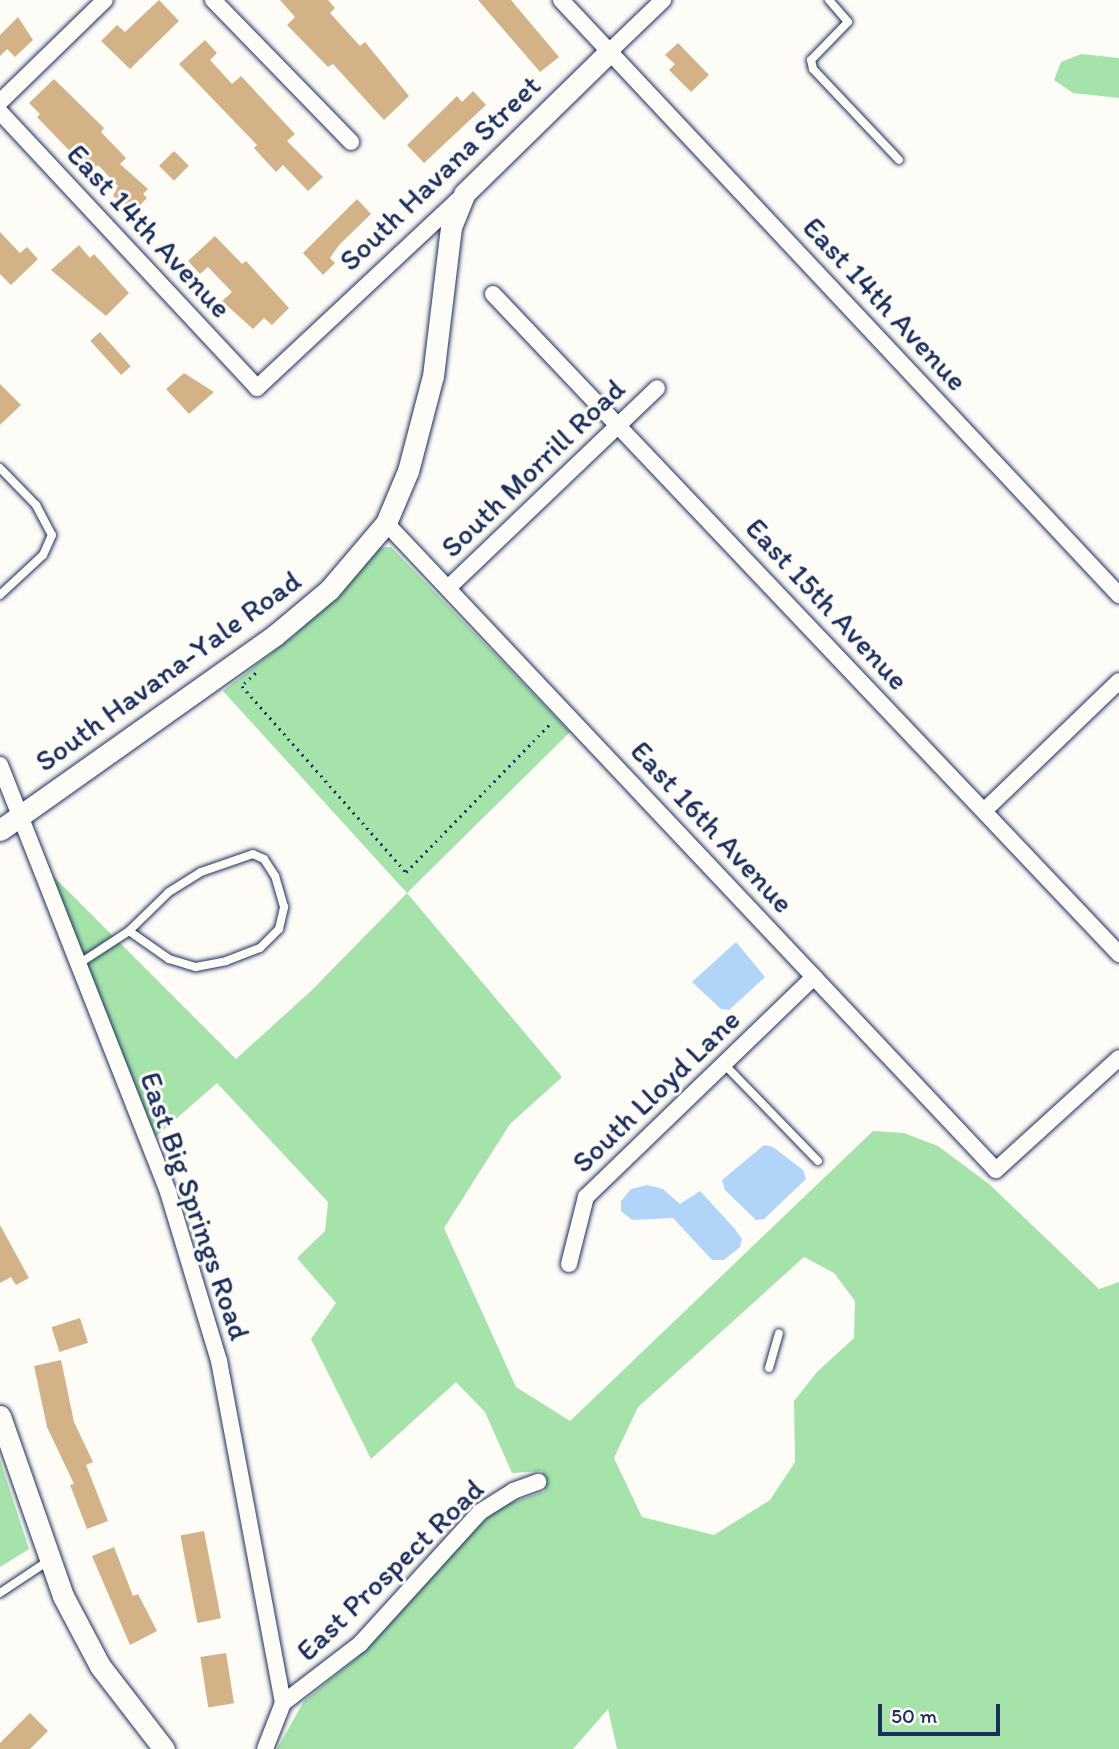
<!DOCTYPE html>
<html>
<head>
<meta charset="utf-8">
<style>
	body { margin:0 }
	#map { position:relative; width:1119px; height:1749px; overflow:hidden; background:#fdfcf7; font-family:Itim,sans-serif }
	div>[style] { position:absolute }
	.green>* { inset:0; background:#a5e3ab }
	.water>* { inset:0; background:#b0d5f9 }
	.building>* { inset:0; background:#d4b287; transform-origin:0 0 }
	.path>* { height:2.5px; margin-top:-1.25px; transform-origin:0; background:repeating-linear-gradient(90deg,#1b2f5e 0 2px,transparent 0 7px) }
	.roads { filter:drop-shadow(0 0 2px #1b2f5e) drop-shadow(0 0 2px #1b2f5e) }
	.lane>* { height:8px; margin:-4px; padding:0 4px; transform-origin:4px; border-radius:4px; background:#fdfcf7 }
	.street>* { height:16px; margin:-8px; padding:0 8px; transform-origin:8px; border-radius:8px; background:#fdfcf7 }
	.secondary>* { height:21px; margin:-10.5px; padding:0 10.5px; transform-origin:10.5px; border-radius:10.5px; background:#fdfcf7 }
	span { translate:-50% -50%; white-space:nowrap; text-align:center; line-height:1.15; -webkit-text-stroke:6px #fdfcf7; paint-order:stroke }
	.street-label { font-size:30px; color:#1b2f5e }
	.scale { position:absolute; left:878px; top:1704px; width:122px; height:32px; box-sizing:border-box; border:4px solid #1b2f5e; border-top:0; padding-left:9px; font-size:21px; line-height:24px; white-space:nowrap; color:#1b2f5e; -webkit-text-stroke:5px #fdfcf7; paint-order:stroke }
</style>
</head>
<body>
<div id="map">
	<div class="green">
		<i style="clip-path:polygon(1081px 54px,1119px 58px,1119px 98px,1073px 93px,1054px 80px,1061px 62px)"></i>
		<i style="clip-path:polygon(evenodd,391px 547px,570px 732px,407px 893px,562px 1077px,510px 1124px,444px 1228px,516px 1387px,570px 1421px,873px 1131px,904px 1133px,938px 1146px,989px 1184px,1099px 1289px,1119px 1282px,1119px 1749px,617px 1749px,608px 1709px,573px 1749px,277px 1749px,304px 1701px,356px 1659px,470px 1534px,499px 1507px,545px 1491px,542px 1471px,512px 1473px,485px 1412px,456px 1382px,371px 1459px,311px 1339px,336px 1303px,297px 1258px,325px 1231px,328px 1202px,217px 1083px,153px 1139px,51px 874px,236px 1059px,312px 990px,407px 893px,223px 691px,296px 634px,376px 548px,391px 547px,804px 1257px,834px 1273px,855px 1301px,854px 1338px,817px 1372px,794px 1401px,795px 1462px,770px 1500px,714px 1535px,642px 1517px,614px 1458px,638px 1407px,804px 1257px)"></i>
		<i style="clip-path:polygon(0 1460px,29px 1549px,0 1567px)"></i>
	</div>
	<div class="water">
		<i style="clip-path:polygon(736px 942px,765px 977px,729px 1010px,721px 1009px,692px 982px)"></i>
		<i style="clip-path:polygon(764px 1145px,773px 1147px,803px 1170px,806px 1179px,764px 1219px,756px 1220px,725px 1190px,722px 1180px)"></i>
		<i style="clip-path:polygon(647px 1185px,663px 1189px,680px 1204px,700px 1191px,734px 1228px,742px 1239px,740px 1247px,724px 1260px,712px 1260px,673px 1218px,632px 1220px,621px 1211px,621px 1201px,631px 1189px)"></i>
	</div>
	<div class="building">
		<i style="clip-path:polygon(159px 0,179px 21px,130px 69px,101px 41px,117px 25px,125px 32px)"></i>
		<i style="clip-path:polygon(280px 0,328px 0,335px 8px,330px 13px,360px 46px,365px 42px,409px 96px,384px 120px,333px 64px,328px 67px,287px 25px,295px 17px)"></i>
		<i style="clip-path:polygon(478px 0,511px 0,559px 57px,540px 72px)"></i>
		<i style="clip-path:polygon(18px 17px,33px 40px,15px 57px,7px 49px,0 56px,0 35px)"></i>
		<i style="clip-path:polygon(205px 40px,217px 53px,210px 60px,232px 84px,241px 76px,295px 134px,287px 141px,323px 177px,308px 191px,283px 165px,276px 172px,254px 148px,257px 145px,179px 64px)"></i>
		<i style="clip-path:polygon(678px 43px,709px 75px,691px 92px,669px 70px,675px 64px,665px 55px)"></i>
		<i style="clip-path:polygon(54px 79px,104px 128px,101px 132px,126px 158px,120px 164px,148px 189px,143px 194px,147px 198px,135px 210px,113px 196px,118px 186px,98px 165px,90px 172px,37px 117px,40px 114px,29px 103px)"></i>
		<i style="clip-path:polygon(473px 91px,486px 105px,424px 163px,407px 145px,457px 96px,462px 102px)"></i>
		<i style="left:174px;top:151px;width:21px;height:21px;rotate:45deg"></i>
		<i style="clip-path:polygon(357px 199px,371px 214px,339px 245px,330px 258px,335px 263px,323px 275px,303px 253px)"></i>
		<i style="clip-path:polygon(0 232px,20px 253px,27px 247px,38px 259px,11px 285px,0 274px)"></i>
		<i style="clip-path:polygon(215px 236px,242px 264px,246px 261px,289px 308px,272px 325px,264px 318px,253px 329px,222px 301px,232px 292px,208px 267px,200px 274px,188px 261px)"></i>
		<i style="clip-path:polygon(79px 245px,90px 258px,94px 254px,129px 293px,106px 316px,51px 270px)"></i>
		<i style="left:100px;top:332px;width:46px;height:13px;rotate:48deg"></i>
		<i style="clip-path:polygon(184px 373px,214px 392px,189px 414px,166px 389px)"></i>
		<i style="clip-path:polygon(0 384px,21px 405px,0 425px)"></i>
		<i style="clip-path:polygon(0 1225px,29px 1278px,16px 1285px,11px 1277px,0 1283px)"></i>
		<i style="left:80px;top:1318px;width:26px;height:30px;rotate:72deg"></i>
		<i style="clip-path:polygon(61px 1360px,74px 1422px,93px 1462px,86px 1465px,108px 1521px,87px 1529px,70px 1485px,74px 1484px,47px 1427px,34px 1366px)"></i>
		<i style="left:204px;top:1531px;width:89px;height:24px;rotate:79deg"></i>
		<i style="clip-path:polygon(114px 1547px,133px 1596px,138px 1594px,157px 1631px,130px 1645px,92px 1556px)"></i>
		<i style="left:226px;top:1653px;width:51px;height:26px;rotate:81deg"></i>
		<i style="clip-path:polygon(30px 1713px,48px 1731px,30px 1749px,0 1749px,0 1743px)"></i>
	</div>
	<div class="path">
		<i style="left:256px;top:673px;width:19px;rotate:137deg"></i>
		<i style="left:242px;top:686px;width:248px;rotate:48.6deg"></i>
		<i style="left:406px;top:872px;width:208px;rotate:-45.8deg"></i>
	</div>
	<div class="roads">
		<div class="lane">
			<i style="left:829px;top:0;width:29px;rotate:49deg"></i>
			<i style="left:848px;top:22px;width:53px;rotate:134.2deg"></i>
			<i style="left:811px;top:60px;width:9px;rotate:77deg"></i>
			<i style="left:813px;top:69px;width:125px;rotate:46.6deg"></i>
			<i style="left:0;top:468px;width:52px;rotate:45.8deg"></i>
			<i style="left:36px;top:505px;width:34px;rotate:62deg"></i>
			<i style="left:52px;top:535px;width:22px;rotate:114deg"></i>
			<i style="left:43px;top:555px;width:59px;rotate:137.1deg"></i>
			<i style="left:77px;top:965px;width:62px;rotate:-33.2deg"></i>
			<i style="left:129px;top:931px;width:49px;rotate:35deg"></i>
			<i style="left:169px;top:959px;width:28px;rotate:17deg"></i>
			<i style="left:196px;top:967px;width:31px;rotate:-11deg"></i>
			<i style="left:226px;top:961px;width:36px;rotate:-21deg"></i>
			<i style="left:260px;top:948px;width:27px;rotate:-45deg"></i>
			<i style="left:279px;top:929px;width:23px;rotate:-77deg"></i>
			<i style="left:284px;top:907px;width:32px;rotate:-106deg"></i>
			<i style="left:275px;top:876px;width:20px;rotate:-123deg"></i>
			<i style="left:264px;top:859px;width:12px;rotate:-156deg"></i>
			<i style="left:253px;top:854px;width:55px;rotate:160.9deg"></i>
			<i style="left:201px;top:872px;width:39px;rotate:148deg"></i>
			<i style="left:168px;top:893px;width:54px;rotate:135.7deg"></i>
			<i style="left:724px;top:1064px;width:135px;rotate:45.9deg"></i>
			<i style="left:769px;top:1368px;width:36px;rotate:-74deg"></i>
			<i style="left:0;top:1593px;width:58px;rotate:-33.7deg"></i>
		</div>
		<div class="street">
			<i style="left:213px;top:0;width:198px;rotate:45.8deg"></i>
			<i style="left:561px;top:0;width:816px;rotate:46.84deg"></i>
			<i style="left:610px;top:51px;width:74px;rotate:-43.9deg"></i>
			<i style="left:0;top:102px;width:146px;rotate:-44.2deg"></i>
			<i style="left:0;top:112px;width:377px;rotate:47deg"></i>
			<i style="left:257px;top:388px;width:278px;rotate:-43.1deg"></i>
			<i style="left:493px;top:294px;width:910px;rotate:46.51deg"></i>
			<i style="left:386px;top:523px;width:889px;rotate:46.69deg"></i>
			<i style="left:996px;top:1170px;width:166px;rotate:-42.3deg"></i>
			<i style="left:448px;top:588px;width:289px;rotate:-43.7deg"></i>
			<i style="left:0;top:765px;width:459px;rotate:68.5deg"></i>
			<i style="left:168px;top:1192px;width:177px;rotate:73.2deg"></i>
			<i style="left:219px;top:1361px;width:348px;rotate:79.4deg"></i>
			<i style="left:283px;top:1703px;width:49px;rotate:111.4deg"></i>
			<i style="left:984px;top:811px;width:187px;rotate:-43.9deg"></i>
			<i style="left:569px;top:1264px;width:69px;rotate:-75.8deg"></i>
			<i style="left:586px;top:1197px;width:317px;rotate:-44deg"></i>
			<i style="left:283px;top:1703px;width:97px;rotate:-37.5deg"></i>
			<i style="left:360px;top:1644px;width:178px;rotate:-47.7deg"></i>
			<i style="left:480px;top:1512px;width:39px;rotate:-32deg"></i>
			<i style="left:513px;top:1491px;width:27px;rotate:-20deg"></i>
		</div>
		<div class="secondary">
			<i style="left:0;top:830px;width:336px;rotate:-35.3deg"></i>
			<i style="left:274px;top:636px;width:72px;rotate:-39.9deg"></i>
			<i style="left:329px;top:590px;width:88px;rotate:-49.6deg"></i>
			<i style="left:386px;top:523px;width:56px;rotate:-67.1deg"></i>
			<i style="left:408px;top:471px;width:98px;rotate:-75.3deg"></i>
			<i style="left:433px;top:376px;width:150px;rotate:-83.1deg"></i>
			<i style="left:451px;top:227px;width:35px;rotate:-68deg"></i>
			<i style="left:464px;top:194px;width:204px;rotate:-44.4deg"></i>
			<i style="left:0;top:1416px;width:191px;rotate:70.7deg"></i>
			<i style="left:63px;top:1596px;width:79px;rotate:62.1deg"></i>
			<i style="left:100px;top:1666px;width:105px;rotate:52.4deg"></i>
		</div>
	</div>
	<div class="street-label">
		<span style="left:440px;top:173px;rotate:-44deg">South Havana Street</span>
		<span style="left:149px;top:231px;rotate:47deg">East 14th Avenue</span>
		<span style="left:885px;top:304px;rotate:47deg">East 14th Avenue</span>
		<span style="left:533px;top:468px;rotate:-44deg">South Morrill Road</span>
		<span style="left:827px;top:604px;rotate:47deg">East 15th Avenue</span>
		<span style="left:168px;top:671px;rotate:-36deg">South Havana-Yale Road</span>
		<span style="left:712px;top:827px;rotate:47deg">East 16th Avenue</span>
		<span style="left:656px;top:1091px;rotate:-44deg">South Lloyd Lane</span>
		<span style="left:195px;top:1206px;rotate:71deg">East Big Springs Road</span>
		<span style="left:390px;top:1570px;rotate:-44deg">East Prospect Road</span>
	</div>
	<div class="scale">50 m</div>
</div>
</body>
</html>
